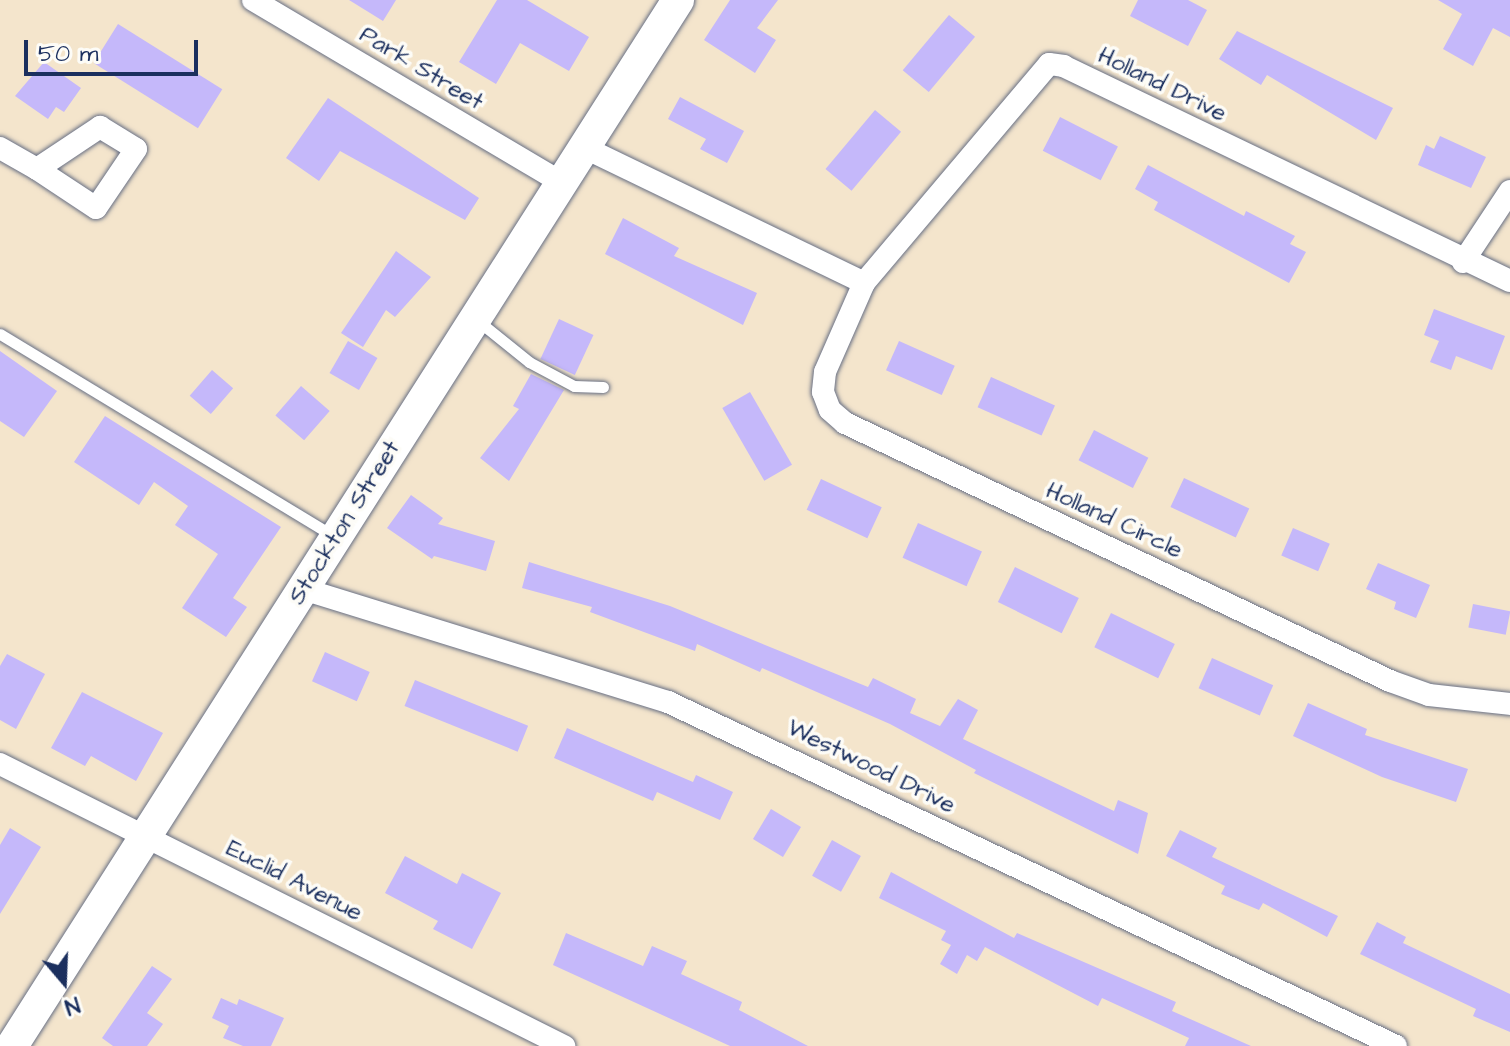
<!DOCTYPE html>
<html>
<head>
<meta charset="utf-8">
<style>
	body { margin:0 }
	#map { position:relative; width:1510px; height:1046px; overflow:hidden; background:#f4e5cc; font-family:"Architects Daughter",sans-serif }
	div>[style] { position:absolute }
	.building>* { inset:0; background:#c5b8fa; transform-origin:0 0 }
	.roads { filter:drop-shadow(0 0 2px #676f84) drop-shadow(0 0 2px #676f84) }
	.lane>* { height:11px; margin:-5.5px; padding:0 5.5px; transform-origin:5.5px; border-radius:5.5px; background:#fff }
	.street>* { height:22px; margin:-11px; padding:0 11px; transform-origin:11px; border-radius:11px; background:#fff }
	.secondary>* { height:32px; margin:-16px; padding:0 16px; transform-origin:16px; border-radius:16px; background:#fff }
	span { translate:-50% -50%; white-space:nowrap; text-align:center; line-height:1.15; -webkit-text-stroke:7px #fdfcf7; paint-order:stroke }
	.street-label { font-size:24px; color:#1b2f5e }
	.north { position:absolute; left:24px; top:942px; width:80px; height:80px; -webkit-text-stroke:6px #fdfcf7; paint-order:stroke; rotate:161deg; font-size:22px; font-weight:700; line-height:32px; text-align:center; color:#1b2f5e }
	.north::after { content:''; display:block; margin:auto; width:28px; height:36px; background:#1b2f5e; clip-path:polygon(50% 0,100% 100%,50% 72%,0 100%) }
	.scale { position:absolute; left:24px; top:40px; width:174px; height:36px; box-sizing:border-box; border:4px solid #1b2f5e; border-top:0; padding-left:10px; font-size:24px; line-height:28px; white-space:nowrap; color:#1b2f5e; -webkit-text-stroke:6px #fdfcf7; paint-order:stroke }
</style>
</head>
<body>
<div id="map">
	<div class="building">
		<i style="clip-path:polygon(349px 0,396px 0,383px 21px)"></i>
		<i style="clip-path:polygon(497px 0,527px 0,589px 37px,569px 71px,520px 43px,496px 84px,459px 62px)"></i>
		<i style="clip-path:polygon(730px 0,778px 0,757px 28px,776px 40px,755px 73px,704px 40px)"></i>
		<i style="clip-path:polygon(1138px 0,1188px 0,1207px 10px,1188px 46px,1130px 16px)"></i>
		<i style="clip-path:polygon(1438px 0,1510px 0,1510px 37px,1493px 28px,1473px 66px,1443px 49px,1462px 14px)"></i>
		<i style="left:949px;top:15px;width:34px;height:72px;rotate:40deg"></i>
		<i style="left:118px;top:24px;width:123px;height:46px;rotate:32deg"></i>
		<i style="clip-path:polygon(1237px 31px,1393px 108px,1376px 140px,1267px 75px,1261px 85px,1219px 59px)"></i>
		<i style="clip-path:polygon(44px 62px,81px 88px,64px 112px,56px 107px,48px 119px,15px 96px)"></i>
		<i style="clip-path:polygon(680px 97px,744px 131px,727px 163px,700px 149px,706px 139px,668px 119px)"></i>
		<i style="clip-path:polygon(328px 98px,479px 198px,465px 220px,340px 151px,319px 181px,286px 158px)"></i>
		<i style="left:875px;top:110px;width:34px;height:77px;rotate:40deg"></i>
		<i style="left:1060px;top:117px;width:65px;height:38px;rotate:27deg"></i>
		<i style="clip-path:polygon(1440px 136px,1486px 157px,1471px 188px,1418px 165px,1426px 145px,1434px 149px)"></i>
		<i style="clip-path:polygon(1148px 165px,1244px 216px,1246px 211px,1295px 236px,1290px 244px,1306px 252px,1289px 283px,1154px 210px,1158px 202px,1135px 189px)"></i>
		<i style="clip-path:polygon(623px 218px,679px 248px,674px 256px,757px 293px,743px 325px,605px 254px)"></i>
		<i style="clip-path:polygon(396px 251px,431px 277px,395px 317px,386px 310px,363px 347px,341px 333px)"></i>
		<i style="clip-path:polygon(1434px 309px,1505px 336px,1492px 370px,1456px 356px,1451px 370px,1430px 362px,1439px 341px,1424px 335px)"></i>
		<i style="left:559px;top:319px;width:38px;height:44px;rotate:25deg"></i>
		<i style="left:348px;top:341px;width:34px;height:37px;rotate:30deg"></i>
		<i style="left:899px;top:341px;width:61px;height:32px;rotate:24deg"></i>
		<i style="clip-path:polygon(0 351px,57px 391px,24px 437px,0 421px)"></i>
		<i style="left:212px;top:370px;width:28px;height:34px;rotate:41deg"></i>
		<i style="clip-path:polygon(531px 374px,564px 390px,509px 481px,480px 458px,519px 409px,513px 406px)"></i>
		<i style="left:991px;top:377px;width:70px;height:33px;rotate:24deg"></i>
		<i style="left:301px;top:386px;width:38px;height:39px;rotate:41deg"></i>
		<i style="left:750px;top:392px;width:84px;height:32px;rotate:60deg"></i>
		<i style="clip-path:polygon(105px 416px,281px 527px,233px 598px,247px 607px,226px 637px,182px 608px,218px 554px,175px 525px,188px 506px,154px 482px,139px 505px,74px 462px)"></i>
		<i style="left:1094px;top:430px;width:61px;height:34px;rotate:27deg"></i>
		<i style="left:1184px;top:478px;width:72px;height:32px;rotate:25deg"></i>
		<i style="left:821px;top:479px;width:67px;height:34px;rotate:25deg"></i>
		<i style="clip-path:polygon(411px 495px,443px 518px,438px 524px,495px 541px,486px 571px,434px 556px,432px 559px,387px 528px)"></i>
		<i style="left:918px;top:523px;width:70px;height:38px;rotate:24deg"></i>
		<i style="left:1293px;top:528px;width:40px;height:30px;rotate:23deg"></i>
		<i style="clip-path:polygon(529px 562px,670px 606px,868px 687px,873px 678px,916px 699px,910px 713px,940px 726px,958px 699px,978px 710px,963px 739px,1114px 811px,1118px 800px,1148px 813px,1138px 854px,974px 773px,976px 770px,890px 724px,762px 668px,760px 672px,697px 644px,695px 651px,590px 612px,592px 607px,522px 588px)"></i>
		<i style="clip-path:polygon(1378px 563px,1430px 585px,1416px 618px,1394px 609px,1396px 602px,1366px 589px)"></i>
		<i style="left:1015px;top:567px;width:71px;height:39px;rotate:26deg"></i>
		<i style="left:1473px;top:604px;width:38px;height:24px;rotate:11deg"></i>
		<i style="left:1111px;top:613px;width:71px;height:38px;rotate:26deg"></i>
		<i style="left:325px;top:652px;width:49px;height:32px;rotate:24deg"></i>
		<i style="clip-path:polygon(7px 654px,45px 674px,16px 729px,0 720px,0 666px)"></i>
		<i style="left:1212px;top:658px;width:67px;height:33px;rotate:24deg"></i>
		<i style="left:415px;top:680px;width:122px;height:28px;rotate:22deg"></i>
		<i style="clip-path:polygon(82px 692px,163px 733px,136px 781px,91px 756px,85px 766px,51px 748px)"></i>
		<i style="clip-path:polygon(1308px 703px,1367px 729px,1365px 735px,1468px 769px,1456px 802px,1382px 777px,1293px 736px)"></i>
		<i style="clip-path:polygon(567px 728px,693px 782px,696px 775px,733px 792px,720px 820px,657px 792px,653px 801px,554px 758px)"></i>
		<i style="left:771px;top:809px;width:35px;height:35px;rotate:31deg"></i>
		<i style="clip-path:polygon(10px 828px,41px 847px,0 914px,0 845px)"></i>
		<i style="clip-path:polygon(1180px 830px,1217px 848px,1212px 857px,1338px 916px,1327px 937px,1263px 903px,1259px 910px,1221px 894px,1225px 886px,1166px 856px)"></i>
		<i style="left:832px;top:840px;width:33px;height:41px;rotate:29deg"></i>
		<i style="clip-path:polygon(405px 856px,457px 884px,462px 873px,501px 893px,472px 949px,433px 929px,438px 921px,385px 893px)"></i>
		<i style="clip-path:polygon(891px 872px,1014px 938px,1017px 933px,1176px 1002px,1172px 1011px,1251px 1046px,1185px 1046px,1189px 1038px,1102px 998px,1098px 1006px,985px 947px,977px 961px,967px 955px,957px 974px,940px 964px,951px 945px,941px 940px,946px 931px,879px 898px)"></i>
		<i style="clip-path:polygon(1377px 922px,1406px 937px,1403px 943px,1510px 994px,1510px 1032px,1473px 1016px,1476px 1009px,1360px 954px)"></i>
		<i style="clip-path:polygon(566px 933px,643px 966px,652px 946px,687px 961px,681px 974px,742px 1002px,739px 1010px,808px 1046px,730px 1046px,553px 965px)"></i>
		<i style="clip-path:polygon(152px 966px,172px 979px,147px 1013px,163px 1024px,147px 1046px,113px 1046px,102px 1038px)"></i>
		<i style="clip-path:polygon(221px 998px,237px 1005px,239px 999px,284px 1018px,271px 1046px,243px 1046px,223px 1038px,229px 1026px,212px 1018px)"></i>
	</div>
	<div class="roads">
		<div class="lane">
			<i style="left:477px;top:320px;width:67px;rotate:38.9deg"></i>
			<i style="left:529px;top:362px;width:51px;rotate:28.1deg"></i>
			<i style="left:574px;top:386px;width:29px;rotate:2deg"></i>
			<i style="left:0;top:334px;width:388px;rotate:31.2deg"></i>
		</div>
		<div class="street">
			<i style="left:253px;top:0;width:359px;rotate:30.6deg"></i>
			<i style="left:100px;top:127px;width:42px;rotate:31.4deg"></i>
			<i style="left:136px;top:149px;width:71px;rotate:124.1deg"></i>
			<i style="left:96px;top:208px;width:71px;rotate:-146.5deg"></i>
			<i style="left:37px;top:169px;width:76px;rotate:-33.7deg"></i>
			<i style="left:0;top:148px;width:43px;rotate:29.6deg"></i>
			<i style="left:585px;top:148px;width:310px;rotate:25.8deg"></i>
			<i style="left:1463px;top:262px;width:85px;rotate:-56.5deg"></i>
			<i style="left:1510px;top:281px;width:495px;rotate:-154.3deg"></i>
			<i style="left:1064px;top:66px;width:15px;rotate:-172deg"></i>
			<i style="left:1049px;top:64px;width:287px;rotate:130.2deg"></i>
			<i style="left:864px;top:283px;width:97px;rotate:113.7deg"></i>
			<i style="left:825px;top:372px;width:20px;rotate:96deg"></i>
			<i style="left:823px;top:392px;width:19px;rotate:69deg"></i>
			<i style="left:830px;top:410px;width:20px;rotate:41deg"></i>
			<i style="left:845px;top:423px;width:603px;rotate:25.33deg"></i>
			<i style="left:1390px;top:681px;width:41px;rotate:19.7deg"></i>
			<i style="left:1429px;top:695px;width:81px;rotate:6.3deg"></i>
			<i style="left:303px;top:589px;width:382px;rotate:17.2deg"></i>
			<i style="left:668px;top:702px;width:805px;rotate:25.29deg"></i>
			<i style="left:0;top:764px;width:631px;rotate:26.57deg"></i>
		</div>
		<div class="secondary">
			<i style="left:12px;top:1046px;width:1240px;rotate:-57.51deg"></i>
		</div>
	</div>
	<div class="street-label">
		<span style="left:421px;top:69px;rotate:31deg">Park Street</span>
		<span style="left:1162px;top:85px;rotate:26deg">Holland Drive</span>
		<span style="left:1114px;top:521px;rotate:25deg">Holland Circle</span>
		<span style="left:345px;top:523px;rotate:-58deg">Stockton Street</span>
		<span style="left:871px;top:767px;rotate:26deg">Westwood Drive</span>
		<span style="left:294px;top:881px;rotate:27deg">Euclid Avenue</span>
	</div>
	<div class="north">N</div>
	<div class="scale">50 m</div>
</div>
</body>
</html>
